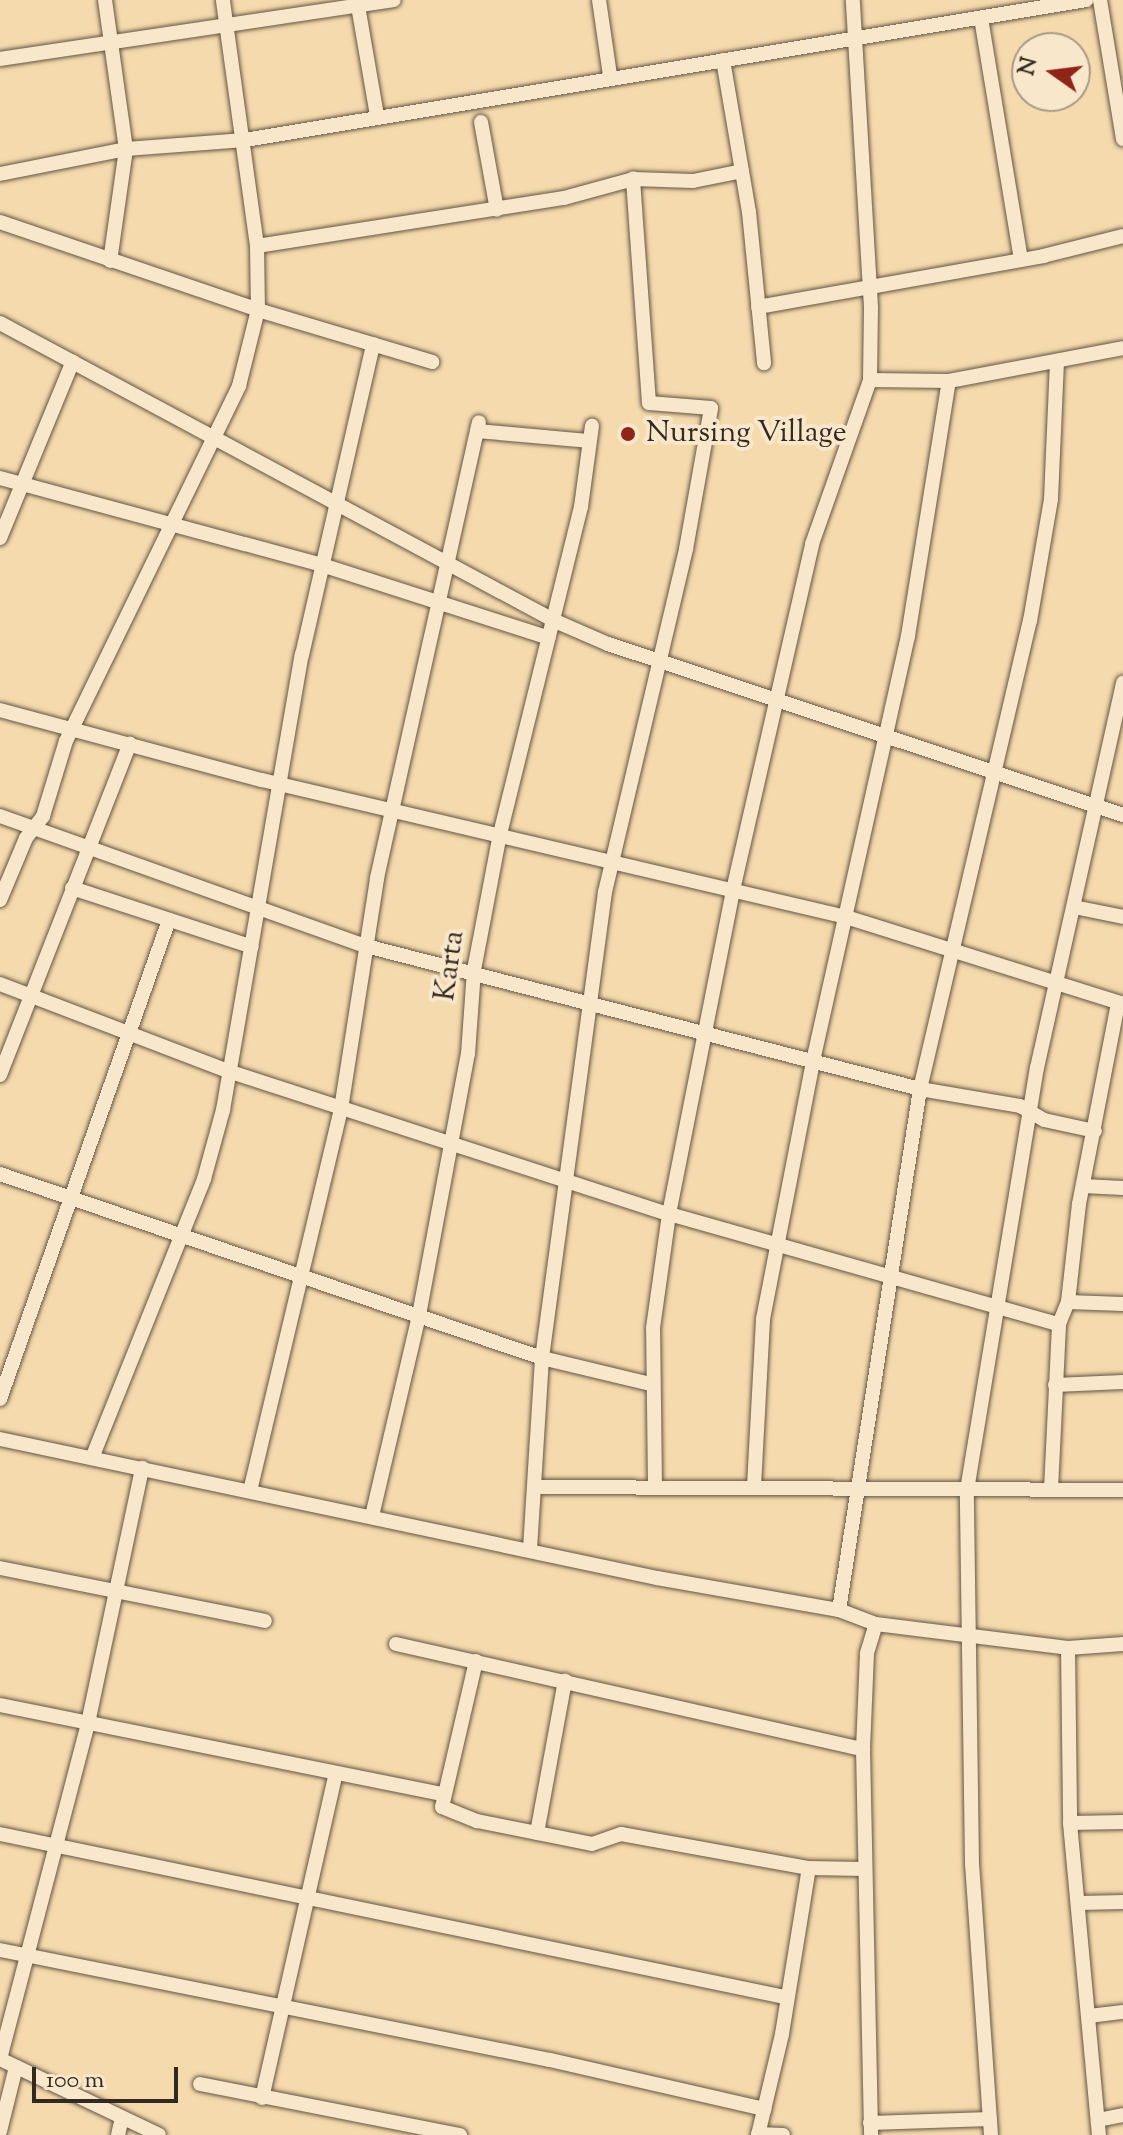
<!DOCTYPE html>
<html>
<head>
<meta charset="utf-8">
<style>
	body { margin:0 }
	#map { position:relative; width:1123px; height:2135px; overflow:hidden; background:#f5daad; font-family:"Sorts Mill Goudy",serif }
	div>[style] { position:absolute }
	.roads { filter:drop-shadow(0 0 2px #645544) drop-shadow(0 0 2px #645544) }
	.minor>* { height:14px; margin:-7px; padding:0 7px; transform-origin:7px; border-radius:7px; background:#f8e7ca }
	.dots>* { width:22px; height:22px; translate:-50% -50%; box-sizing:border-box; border:4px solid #f8e7ca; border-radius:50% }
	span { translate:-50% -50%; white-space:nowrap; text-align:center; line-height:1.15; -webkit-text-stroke:8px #f8e7ca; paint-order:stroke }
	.poi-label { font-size:30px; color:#342921 }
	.left { translate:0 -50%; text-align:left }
	.street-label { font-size:30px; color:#342921 }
	.north { position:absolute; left:1011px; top:32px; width:80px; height:80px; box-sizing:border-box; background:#f8e7ca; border:2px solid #aa9b86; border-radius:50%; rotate:284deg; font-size:22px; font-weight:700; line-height:32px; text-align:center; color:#342921 }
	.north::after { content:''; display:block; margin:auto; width:28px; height:36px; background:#8f2418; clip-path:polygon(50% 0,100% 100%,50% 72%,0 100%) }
	.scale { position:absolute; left:32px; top:2067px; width:146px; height:36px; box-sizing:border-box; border:4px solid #342921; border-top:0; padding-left:10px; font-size:24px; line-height:28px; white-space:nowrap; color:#342921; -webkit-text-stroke:6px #f8e7ca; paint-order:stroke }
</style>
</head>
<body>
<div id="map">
	<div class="roads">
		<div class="minor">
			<i style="left:105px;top:0;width:150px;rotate:82deg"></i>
			<i style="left:126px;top:149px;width:113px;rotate:98.1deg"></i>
			<i style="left:357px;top:0;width:118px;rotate:80.2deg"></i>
			<i style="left:599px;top:0;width:76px;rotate:81.7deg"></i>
			<i style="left:1100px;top:0;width:141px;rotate:80.6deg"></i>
			<i style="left:981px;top:18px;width:244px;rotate:80.6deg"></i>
			<i style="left:0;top:59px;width:398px;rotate:-8.5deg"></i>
			<i style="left:723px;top:60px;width:154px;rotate:80.3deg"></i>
			<i style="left:749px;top:212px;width:152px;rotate:84.3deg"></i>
			<i style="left:481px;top:122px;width:89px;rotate:79.7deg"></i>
			<i style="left:0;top:174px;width:128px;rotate:-11.2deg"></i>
			<i style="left:126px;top:149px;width:119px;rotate:-4.3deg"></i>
			<i style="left:245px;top:140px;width:853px;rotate:-9.45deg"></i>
			<i style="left:0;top:222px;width:273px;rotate:18.8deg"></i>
			<i style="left:258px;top:310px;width:182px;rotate:16.6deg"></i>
			<i style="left:257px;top:246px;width:311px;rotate:-8.9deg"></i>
			<i style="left:564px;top:198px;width:72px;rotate:-15.4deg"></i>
			<i style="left:633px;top:179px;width:60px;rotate:1.9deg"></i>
			<i style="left:693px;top:181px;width:50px;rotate:-11.5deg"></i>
			<i style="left:758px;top:307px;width:290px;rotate:-10.1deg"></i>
			<i style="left:1043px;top:256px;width:82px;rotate:-14deg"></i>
			<i style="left:0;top:323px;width:630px;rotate:28.23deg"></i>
			<i style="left:555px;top:621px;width:58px;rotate:23.5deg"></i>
			<i style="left:608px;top:644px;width:543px;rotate:18.37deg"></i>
			<i style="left:870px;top:380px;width:79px;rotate:0.7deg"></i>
			<i style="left:949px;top:381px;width:177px;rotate:-10.7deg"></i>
			<i style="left:477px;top:431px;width:111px;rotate:5.1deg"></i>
			<i style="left:0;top:478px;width:334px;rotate:15.1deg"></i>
			<i style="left:322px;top:565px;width:238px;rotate:17.8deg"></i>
			<i style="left:0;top:538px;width:191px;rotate:-67.6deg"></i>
			<i style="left:0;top:710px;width:271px;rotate:15deg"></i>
			<i style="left:262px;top:780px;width:600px;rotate:13.2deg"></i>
			<i style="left:846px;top:917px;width:290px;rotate:17.4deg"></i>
			<i style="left:0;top:816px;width:388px;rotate:19.6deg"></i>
			<i style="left:366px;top:946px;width:572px;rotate:14.47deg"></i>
			<i style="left:920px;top:1089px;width:101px;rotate:9.6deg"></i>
			<i style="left:1020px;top:1106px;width:28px;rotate:30deg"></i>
			<i style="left:1044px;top:1120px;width:52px;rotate:12.2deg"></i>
			<i style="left:72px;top:888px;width:189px;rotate:18.1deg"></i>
			<i style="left:0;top:900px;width:67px;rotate:-67.2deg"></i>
			<i style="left:26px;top:838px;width:28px;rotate:-52deg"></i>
			<i style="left:43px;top:816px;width:78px;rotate:-73deg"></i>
			<i style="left:66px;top:741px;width:395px;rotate:-64deg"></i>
			<i style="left:239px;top:386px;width:78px;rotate:-76deg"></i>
			<i style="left:258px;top:310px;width:64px;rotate:-90.9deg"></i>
			<i style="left:257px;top:246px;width:248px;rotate:-97.9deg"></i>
			<i style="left:1074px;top:907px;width:50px;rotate:11.5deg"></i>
			<i style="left:0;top:984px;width:247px;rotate:20.9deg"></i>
			<i style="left:231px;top:1072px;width:460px;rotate:18deg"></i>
			<i style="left:669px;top:1214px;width:405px;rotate:15.8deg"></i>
			<i style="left:0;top:1075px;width:356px;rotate:-68.6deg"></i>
			<i style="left:0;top:1174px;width:572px;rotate:18.75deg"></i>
			<i style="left:542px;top:1358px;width:111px;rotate:13.5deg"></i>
			<i style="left:1083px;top:1186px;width:40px;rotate:2.9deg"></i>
			<i style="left:1068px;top:1302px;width:55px;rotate:2.1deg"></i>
			<i style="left:1055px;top:1385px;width:68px;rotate:-2.5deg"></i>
			<i style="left:0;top:1399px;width:508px;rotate:-70.57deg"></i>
			<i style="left:0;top:1439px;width:672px;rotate:11.95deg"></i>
			<i style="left:657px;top:1578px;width:185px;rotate:10deg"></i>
			<i style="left:839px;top:1610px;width:40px;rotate:21deg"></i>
			<i style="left:876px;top:1624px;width:193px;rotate:7.1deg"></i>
			<i style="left:1068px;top:1648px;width:55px;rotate:-4.2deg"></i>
			<i style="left:92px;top:1458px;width:301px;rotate:-68.1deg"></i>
			<i style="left:204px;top:1179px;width:72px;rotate:-74.6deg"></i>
			<i style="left:223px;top:1110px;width:462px;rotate:-80.2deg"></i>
			<i style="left:302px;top:655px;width:319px;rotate:-77.1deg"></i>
			<i style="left:655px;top:1485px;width:157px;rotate:-90.7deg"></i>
			<i style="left:653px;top:1328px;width:115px;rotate:-82deg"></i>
			<i style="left:669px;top:1214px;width:330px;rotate:-78.8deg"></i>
			<i style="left:733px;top:890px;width:355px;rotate:-77.1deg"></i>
			<i style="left:812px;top:544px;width:174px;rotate:-70.5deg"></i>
			<i style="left:870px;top:380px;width:73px;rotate:-89.2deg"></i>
			<i style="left:871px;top:307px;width:308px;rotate:-93.4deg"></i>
			<i style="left:754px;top:1486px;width:167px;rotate:-86.9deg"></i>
			<i style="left:763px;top:1319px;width:263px;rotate:-79deg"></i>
			<i style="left:813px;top:1061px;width:435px;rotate:-77.4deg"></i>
			<i style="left:908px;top:636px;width:258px;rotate:-80.9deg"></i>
			<i style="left:535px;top:1487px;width:588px;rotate:0.29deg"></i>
			<i style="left:1051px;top:1489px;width:165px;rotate:-87.2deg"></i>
			<i style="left:1059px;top:1324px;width:24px;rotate:-68deg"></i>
			<i style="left:1068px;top:1302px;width:99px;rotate:-83.6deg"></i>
			<i style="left:1079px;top:1204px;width:205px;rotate:-79deg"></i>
			<i style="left:250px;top:1491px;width:393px;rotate:-76.6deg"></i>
			<i style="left:341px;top:1109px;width:234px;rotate:-81.1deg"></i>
			<i style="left:377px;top:878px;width:467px;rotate:-77.4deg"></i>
			<i style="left:372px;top:1516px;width:206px;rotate:-76.8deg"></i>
			<i style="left:419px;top:1315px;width:266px;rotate:-79.4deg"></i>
			<i style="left:468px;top:1054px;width:84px;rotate:-85.9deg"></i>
			<i style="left:474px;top:970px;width:138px;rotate:-79.2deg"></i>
			<i style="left:500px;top:834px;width:337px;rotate:-76.1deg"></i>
			<i style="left:581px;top:507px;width:82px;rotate:-82.3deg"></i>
			<i style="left:530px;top:1549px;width:191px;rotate:-86.4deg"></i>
			<i style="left:542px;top:1358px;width:470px;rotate:-82.3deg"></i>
			<i style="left:605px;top:892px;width:352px;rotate:-76.7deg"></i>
			<i style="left:686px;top:549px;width:143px;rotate:-79.9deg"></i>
			<i style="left:711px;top:408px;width:62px;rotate:-175.4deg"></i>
			<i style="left:649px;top:403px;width:225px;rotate:-94.1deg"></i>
			<i style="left:0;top:1568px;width:270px;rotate:11.3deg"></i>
			<i style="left:839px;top:1610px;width:527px;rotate:-81.16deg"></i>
			<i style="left:920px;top:1089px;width:481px;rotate:-76.8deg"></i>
			<i style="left:1030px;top:621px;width:124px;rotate:-80.2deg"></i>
			<i style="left:1051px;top:499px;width:136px;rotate:-87.5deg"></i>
			<i style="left:396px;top:1644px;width:479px;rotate:12.7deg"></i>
			<i style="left:863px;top:1749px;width:96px;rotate:-87.6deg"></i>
			<i style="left:867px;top:1653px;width:30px;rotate:-73deg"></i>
			<i style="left:1068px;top:1648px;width:175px;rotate:89.3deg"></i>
			<i style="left:1070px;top:1823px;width:313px;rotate:84.7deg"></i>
			<i style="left:476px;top:1661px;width:150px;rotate:103.1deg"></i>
			<i style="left:442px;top:1807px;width:38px;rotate:22deg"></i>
			<i style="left:477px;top:1821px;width:117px;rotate:11.3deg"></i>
			<i style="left:592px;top:1844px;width:31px;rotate:-19deg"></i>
			<i style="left:621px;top:1834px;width:191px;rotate:10.3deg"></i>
			<i style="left:809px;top:1868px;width:55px;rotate:1deg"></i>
			<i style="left:0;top:1705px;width:452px;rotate:11.4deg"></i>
			<i style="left:863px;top:1749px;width:386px;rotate:88.8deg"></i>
			<i style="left:1070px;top:1823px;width:53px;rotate:-1.1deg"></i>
			<i style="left:537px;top:1833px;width:155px;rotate:-79.6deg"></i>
			<i style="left:0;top:1834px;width:802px;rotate:11.73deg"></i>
			<i style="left:1080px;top:1903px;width:43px;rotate:-1.3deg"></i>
			<i style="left:0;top:1950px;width:561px;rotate:11.31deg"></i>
			<i style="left:550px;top:2060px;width:220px;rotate:12.9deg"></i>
			<i style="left:1089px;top:2016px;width:34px;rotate:-7deg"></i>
			<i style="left:0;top:2059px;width:347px;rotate:-75.3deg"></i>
			<i style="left:88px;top:1723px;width:261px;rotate:-78deg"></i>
			<i style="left:0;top:2059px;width:176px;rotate:25.5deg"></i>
			<i style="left:200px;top:2084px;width:265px;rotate:11.1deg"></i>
			<i style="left:262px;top:2098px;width:333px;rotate:-77.2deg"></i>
			<i style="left:1098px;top:2120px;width:25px;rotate:-11deg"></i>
			<i style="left:870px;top:2123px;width:120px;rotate:-1.9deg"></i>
			<i style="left:0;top:2131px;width:66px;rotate:-76deg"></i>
			<i style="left:758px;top:2134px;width:25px;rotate:2deg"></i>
			<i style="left:118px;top:2135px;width:17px;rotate:-77deg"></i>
			<i style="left:758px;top:2135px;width:104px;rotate:-76.6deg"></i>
			<i style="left:782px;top:2034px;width:168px;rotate:-80.8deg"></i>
			<i style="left:991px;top:2135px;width:272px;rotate:-94deg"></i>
			<i style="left:972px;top:1864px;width:374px;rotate:-90.8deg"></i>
			<i style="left:967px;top:1490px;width:428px;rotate:-80.6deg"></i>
			<i style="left:1037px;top:1068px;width:395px;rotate:-77.4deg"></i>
		</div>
	</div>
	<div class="dots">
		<i style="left:628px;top:434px;background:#8f2418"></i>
	</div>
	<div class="poi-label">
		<span class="left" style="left:646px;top:434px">Nursing Village</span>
	</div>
	<div class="street-label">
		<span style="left:451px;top:966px;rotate:-82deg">Karta</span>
	</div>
	<div class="north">N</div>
	<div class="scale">100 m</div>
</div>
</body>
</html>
